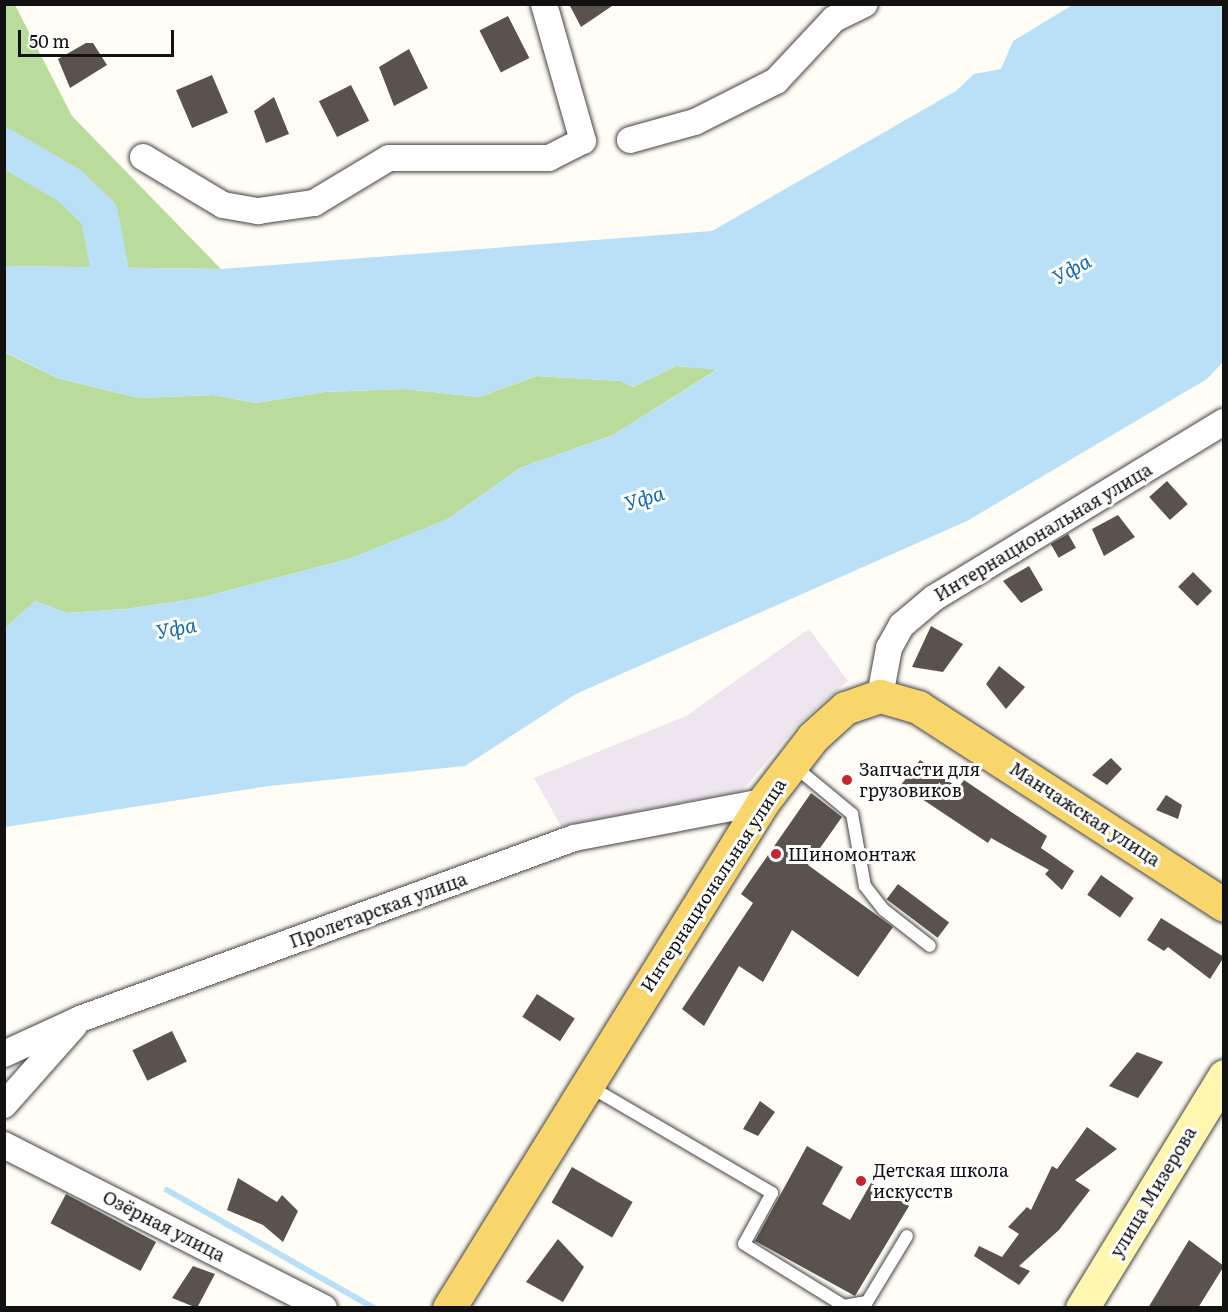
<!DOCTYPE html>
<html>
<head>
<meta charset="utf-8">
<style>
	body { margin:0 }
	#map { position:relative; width:1228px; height:1312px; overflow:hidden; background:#fffdf5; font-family:Literata,serif }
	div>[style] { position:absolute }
	.industrial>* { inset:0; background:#eee6ef }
	.forest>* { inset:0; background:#b9dc9c }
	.water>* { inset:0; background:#b9e0f7 }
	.stream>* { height:6px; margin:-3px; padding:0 3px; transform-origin:3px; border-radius:3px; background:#b9e0f7 }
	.river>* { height:38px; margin:-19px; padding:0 19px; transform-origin:19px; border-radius:19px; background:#b9e0f7 }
	.building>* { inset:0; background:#5a524d; transform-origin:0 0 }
	.roads { filter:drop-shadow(0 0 2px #444) drop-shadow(0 0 2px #444) }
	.service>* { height:12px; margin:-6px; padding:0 6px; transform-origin:6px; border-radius:6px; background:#fff }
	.minor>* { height:26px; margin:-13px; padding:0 13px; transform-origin:13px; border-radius:13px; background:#fff }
	.secondary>* { height:33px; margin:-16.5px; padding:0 16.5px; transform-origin:16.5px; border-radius:16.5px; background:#fff6b0 }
	.primary>* { height:33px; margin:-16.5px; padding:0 16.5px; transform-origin:16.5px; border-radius:16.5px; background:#f9d66b }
	.dots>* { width:16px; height:16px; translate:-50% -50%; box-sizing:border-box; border:3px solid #fff; border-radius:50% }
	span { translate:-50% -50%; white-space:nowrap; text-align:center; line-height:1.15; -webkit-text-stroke:6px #fff; paint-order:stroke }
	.street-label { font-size:18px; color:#111 }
	.poi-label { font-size:18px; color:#111 }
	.left { translate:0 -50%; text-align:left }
	.water-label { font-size:20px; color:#1768a6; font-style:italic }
	.frame { position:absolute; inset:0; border:6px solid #111; pointer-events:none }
	.scale { position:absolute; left:18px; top:30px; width:156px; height:27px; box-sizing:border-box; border:3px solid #111; border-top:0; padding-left:8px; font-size:18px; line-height:21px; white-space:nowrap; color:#111; -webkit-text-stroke:4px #fff; paint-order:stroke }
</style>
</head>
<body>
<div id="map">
	<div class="industrial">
		<i style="clip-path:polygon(809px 629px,848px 681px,799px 723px,742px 791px,561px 826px,534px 778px,686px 716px)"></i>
	</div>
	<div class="forest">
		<i style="clip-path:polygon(4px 5px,15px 5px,72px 116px,221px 269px,5px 266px)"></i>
		<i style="clip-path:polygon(4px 352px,57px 378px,139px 398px,213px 395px,256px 403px,324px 392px,405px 389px,479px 397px,537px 376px,621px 381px,633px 387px,676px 366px,718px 369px,613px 435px,520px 468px,448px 519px,349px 559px,200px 598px,126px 609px,67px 613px,35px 601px,5px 628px)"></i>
	</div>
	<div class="water">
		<i style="clip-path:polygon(1074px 4px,1223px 5px,1224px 361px,1207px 379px,967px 521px,576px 694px,465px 766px,269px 786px,5px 827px,5px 628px,35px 601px,67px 613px,126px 609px,200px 598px,349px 559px,448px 519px,520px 468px,613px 435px,717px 370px,676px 366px,633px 387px,621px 381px,537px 376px,479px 397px,405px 389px,324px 392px,256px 403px,213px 395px,139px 398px,57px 378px,5px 352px,5px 266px,221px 269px,712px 231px,956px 91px,974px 74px,1001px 69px,1013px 41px)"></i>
	</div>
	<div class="stream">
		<i style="left:167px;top:1190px;width:238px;rotate:29.7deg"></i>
	</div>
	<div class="river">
		<i style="left:4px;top:147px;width:77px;rotate:30.6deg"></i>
		<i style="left:70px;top:186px;width:40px;rotate:44deg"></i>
		<i style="left:99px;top:214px;width:52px;rotate:78.9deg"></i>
	</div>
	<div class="building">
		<i style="clip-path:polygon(569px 4px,615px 4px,581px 27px)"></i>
		<i style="left:508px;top:16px;width:47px;height:32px;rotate:63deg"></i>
		<i style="clip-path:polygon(86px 43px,93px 43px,107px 65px,70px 88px,58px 59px)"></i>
		<i style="clip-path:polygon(409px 49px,428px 88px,394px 106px,379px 67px)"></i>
		<i style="left:212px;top:75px;width:41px;height:39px;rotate:67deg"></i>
		<i style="left:351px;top:85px;width:40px;height:36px;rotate:63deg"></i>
		<i style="clip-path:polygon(274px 97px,289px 134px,266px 143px,254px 111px)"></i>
		<i style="left:1167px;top:481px;width:31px;height:24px;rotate:48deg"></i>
		<i style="clip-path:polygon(1118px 515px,1135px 537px,1104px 556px,1092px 529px)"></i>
		<i style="left:1068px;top:534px;width:16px;height:20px;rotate:60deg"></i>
		<i style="clip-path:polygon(1029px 566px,1043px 590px,1021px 603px,1003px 581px)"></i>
		<i style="left:1193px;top:572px;width:27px;height:21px;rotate:45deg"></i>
		<i style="clip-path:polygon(931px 626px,963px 644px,943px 672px,912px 667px)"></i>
		<i style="clip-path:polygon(999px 666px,1025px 687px,1006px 709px,986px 684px)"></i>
		<i style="clip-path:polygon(1111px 758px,1122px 769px,1107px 785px,1092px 775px)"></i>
		<i style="clip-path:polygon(920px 760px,958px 788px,964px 780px,1047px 836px,1041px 848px,1074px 871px,1062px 890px,1045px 874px,1049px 870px,991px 838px,988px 843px,901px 785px)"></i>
		<i style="clip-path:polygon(811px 793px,842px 817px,808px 865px,893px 927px,858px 977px,792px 930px,763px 982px,739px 966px,704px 1026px,682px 1009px,753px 903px,741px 894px)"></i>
		<i style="clip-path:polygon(1166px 795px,1182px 805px,1178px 819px,1156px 810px)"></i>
		<i style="left:1101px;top:875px;width:40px;height:24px;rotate:35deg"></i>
		<i style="left:898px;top:884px;width:64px;height:19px;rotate:37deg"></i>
		<i style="clip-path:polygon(1161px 918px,1224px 957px,1210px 979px,1168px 947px,1164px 951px,1147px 940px)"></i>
		<i style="left:537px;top:994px;width:45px;height:27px;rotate:33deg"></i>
		<i style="left:172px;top:1031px;width:34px;height:44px;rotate:64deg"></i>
		<i style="clip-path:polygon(1137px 1052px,1163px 1062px,1138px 1098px,1109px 1086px)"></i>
		<i style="clip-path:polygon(760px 1101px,775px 1112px,758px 1136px,743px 1129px)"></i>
		<i style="clip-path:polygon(1087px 1127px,1117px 1149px,1075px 1180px,1090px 1190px,1059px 1230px,1019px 1266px,1030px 1271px,1019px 1285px,974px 1256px,979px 1246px,1002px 1257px,1019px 1234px,1008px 1227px,1027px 1207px,1031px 1210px,1052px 1166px,1057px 1169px)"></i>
		<i style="clip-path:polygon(807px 1146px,843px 1167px,822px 1204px,850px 1220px,871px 1183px,909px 1206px,855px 1296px,755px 1241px)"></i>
		<i style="left:572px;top:1167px;width:70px;height:41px;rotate:30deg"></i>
		<i style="clip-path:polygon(238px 1178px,277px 1202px,282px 1195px,298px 1211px,283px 1242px,263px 1225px,227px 1210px)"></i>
		<i style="left:66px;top:1194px;width:102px;height:33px;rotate:28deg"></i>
		<i style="clip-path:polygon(558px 1239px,584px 1267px,563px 1302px,526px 1282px)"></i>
		<i style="clip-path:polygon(1189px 1240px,1224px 1266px,1198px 1308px,1148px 1308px)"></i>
		<i style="clip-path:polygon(193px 1266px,215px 1274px,197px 1308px,172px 1298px)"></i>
	</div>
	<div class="roads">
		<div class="service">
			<i style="left:793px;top:765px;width:77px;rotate:39.7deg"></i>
			<i style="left:852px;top:814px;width:73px;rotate:79.8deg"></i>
			<i style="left:865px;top:886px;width:31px;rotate:52deg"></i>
			<i style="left:884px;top:910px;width:58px;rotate:38deg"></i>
			<i style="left:589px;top:1086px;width:212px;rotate:30.3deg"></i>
			<i style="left:772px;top:1193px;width:58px;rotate:118.8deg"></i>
			<i style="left:744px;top:1244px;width:118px;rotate:31.8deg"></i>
			<i style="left:844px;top:1306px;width:23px;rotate:-10deg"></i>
			<i style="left:867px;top:1302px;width:77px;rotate:-58.8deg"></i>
		</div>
		<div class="minor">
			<i style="left:630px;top:140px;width:67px;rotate:-15.5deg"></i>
			<i style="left:695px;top:122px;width:91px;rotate:-26.8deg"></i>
			<i style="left:776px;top:81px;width:85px;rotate:-46.9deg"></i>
			<i style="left:834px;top:19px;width:34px;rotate:-26deg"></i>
			<i style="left:143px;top:157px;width:93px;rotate:31deg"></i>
			<i style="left:223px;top:205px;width:36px;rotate:10deg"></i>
			<i style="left:258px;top:211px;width:57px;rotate:-8.1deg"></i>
			<i style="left:314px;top:203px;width:87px;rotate:-31deg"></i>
			<i style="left:389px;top:158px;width:160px"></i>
			<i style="left:549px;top:158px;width:38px;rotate:-27deg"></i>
			<i style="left:583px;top:141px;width:142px;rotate:-105.9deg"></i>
			<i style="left:880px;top:696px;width:49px;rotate:-79.4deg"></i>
			<i style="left:889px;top:648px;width:26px;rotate:-61deg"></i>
			<i style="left:902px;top:625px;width:42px;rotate:-40.2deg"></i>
			<i style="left:934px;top:598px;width:339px;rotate:-31.3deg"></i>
			<i style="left:4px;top:1054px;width:84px;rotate:-24.7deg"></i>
			<i style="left:80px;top:1019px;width:526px;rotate:-20.12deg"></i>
			<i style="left:574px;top:838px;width:192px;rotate:-10.8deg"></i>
			<i style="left:4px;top:1105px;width:106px;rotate:-48.5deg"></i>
			<i style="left:4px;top:1145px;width:359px;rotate:27deg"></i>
		</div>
		<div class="secondary">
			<i style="left:1082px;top:1308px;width:272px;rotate:-58.5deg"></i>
		</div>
		<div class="primary">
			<i style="left:449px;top:1308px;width:596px;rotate:-58.18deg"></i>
			<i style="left:763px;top:802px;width:82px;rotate:-52.4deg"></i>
			<i style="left:813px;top:737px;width:43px;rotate:-42.2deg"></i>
			<i style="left:845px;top:708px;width:37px;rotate:-19deg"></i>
			<i style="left:880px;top:696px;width:40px;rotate:16deg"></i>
			<i style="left:918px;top:707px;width:364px;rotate:32.9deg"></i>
		</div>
	</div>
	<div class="dots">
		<i style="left:847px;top:780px;background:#c4262e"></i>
		<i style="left:776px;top:854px;background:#c4262e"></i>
		<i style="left:861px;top:1181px;background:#c4262e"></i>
	</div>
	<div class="street-label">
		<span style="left:1043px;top:532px;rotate:-31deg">Интернациональная улица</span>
		<span style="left:1085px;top:814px;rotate:33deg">Манчажская улица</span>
		<span style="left:713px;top:885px;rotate:-57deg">Интернациональная улица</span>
		<span style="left:378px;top:910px;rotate:-20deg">Пролетарская улица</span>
		<span style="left:1153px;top:1192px;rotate:-59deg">улица Мизерова</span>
		<span style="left:164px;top:1226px;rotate:27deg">Озёрная улица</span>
	</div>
	<div class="poi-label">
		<span class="left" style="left:859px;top:780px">Запчасти для<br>грузовиков</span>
		<span class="left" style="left:788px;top:854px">Шиномонтаж</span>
		<span class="left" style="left:873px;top:1181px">Детская школа<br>искусств</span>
	</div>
	<div class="water-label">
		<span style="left:1071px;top:268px;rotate:-29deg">Уфа</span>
		<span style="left:644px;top:497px;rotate:-17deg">Уфа</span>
		<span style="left:176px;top:627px;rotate:-11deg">Уфа</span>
	</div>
	<div class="frame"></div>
	<div class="scale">50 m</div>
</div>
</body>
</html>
